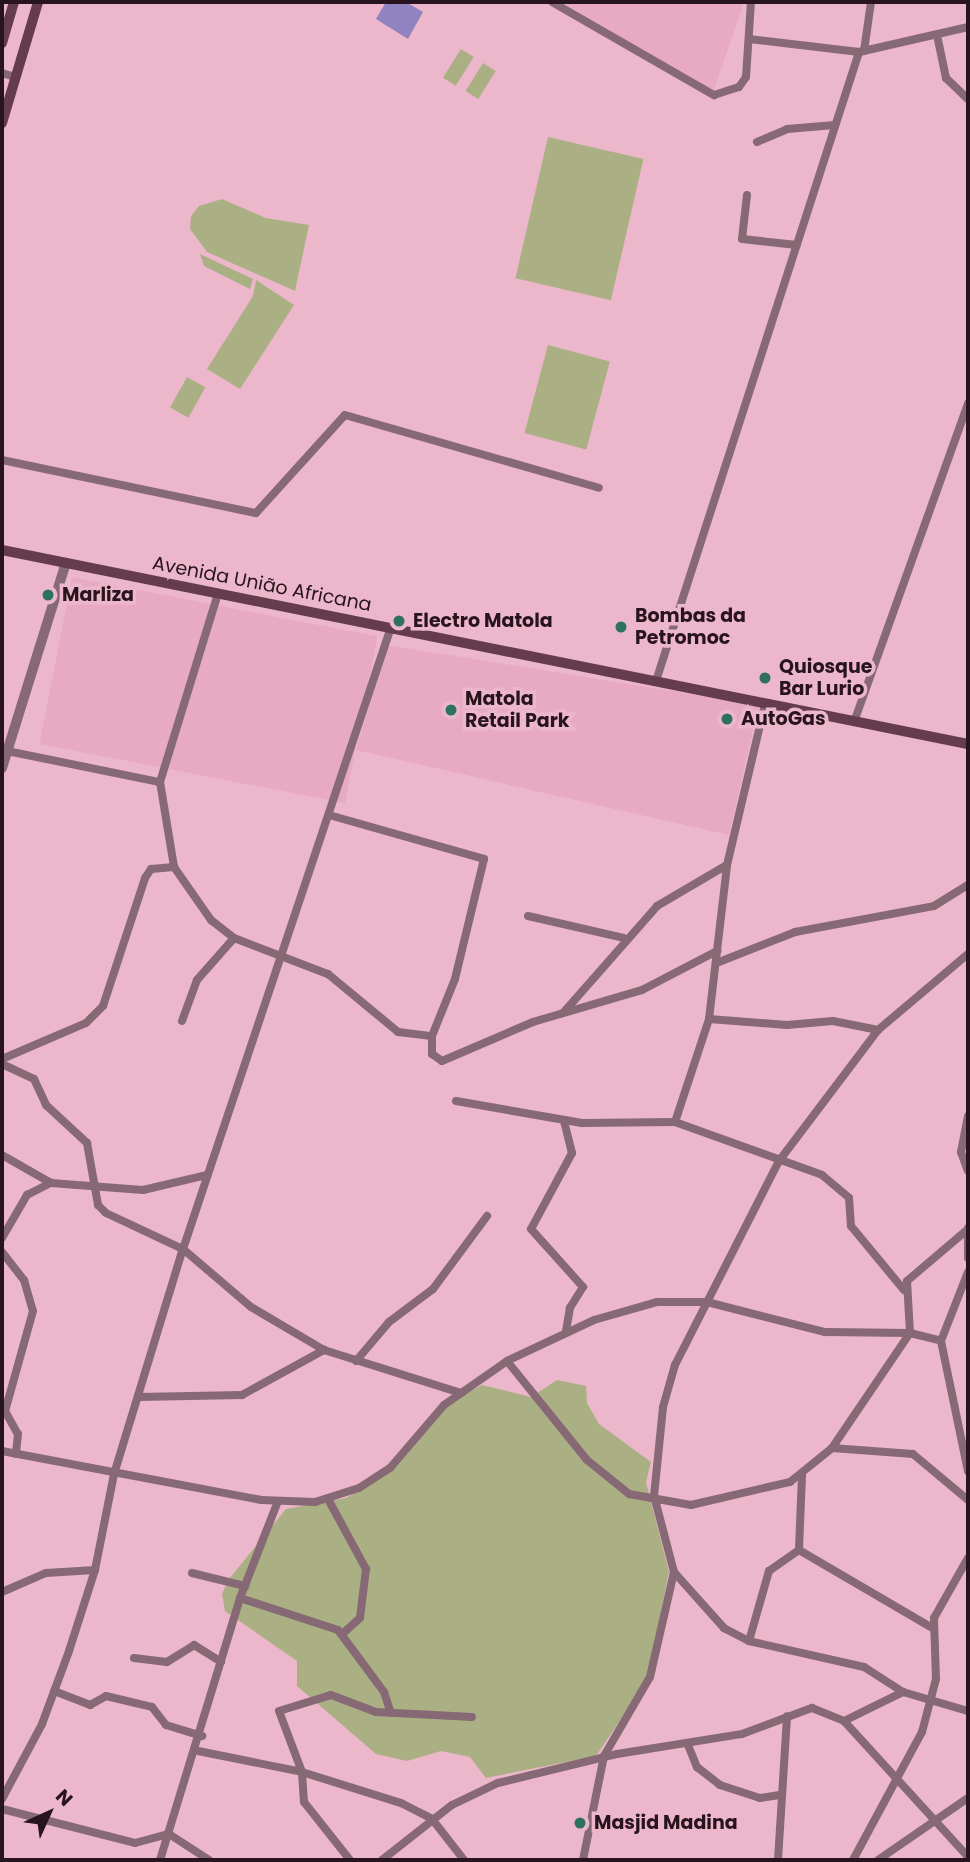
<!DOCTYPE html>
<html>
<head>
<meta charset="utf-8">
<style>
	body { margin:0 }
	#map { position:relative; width:970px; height:1862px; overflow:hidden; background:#edb7cb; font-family:Poppins,sans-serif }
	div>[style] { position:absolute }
	.built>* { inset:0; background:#e7aac1; transform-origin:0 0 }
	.green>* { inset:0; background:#aab084; transform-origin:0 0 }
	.water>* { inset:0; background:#9183bf }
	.minor>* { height:8px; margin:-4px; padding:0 4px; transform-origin:4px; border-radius:4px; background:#866974 }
	.tertiary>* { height:10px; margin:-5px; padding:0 5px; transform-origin:5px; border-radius:5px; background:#866974 }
	.secondary>* { height:10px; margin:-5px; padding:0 5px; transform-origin:5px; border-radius:5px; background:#653c4c }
	.dots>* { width:19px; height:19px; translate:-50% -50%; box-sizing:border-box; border:4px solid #edb7cb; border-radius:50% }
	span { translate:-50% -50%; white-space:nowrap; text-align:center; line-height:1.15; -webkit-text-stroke:7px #edb7cb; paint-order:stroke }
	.street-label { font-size:19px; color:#27141c }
	.poi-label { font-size:19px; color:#27141c; font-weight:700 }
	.left { translate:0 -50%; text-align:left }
	.frame { position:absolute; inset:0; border:4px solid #27141c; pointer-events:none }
	.north { position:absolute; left:14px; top:1778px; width:70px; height:70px; -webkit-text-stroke:5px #edb7cb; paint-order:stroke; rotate:45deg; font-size:19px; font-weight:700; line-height:28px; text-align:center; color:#27141c }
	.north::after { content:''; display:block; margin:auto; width:24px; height:32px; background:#27141c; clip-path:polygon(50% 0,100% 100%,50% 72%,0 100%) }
</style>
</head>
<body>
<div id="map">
	<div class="built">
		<i style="clip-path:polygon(562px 2px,744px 2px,713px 93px)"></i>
		<i style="left:72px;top:577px;width:311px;height:170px;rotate:11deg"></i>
		<i style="clip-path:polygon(387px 645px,759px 705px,729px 835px,356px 750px)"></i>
	</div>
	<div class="green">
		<i style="left:461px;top:49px;width:15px;height:34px;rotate:32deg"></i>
		<i style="left:483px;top:63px;width:15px;height:33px;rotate:32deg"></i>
		<i style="left:548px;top:137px;width:98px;height:145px;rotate:13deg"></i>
		<i style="clip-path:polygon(222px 199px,266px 218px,309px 225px,295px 291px,207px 252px,190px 229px,191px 216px,199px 206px)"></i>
		<i style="clip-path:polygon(200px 254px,253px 279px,250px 289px,204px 266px)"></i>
		<i style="clip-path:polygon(256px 280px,294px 305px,240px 389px,207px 369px,253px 296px)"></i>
		<i style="left:548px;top:345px;width:64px;height:91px;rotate:15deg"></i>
		<i style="left:187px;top:377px;width:21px;height:35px;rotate:29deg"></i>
		<i style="clip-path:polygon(557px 1380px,586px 1386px,587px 1403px,599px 1424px,651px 1462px,646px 1482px,669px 1572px,647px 1680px,596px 1756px,486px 1778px,470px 1757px,441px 1751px,407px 1761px,376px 1754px,297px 1686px,297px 1661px,225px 1611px,222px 1594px,229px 1579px,286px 1509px,346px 1498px,378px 1479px,453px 1401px,482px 1385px,531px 1397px)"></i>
	</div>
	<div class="water">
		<i style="clip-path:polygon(386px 2px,406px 2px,423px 12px,408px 39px,376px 19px)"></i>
	</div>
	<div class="minor">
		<i style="left:552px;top:2px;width:187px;rotate:29.9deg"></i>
		<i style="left:714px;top:95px;width:26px;rotate:-18deg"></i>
		<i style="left:739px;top:87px;width:12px;rotate:-55deg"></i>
		<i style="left:746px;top:77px;width:75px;rotate:-86.2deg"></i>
		<i style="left:937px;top:35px;width:44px;rotate:78.2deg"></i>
		<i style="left:946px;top:78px;width:30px;rotate:44deg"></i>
		<i style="left:749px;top:39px;width:111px;rotate:6.7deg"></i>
		<i style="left:859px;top:52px;width:112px;rotate:-12.9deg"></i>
		<i style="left:864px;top:51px;width:49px;rotate:-81.9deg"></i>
		<i style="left:2px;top:73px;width:14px;rotate:17deg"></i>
		<i style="left:757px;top:142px;width:33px;rotate:-23deg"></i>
		<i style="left:787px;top:129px;width:48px;rotate:-4.8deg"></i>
		<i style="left:747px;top:195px;width:44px;rotate:96.5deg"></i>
		<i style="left:742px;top:239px;width:55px;rotate:6.2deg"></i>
		<i style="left:2px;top:460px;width:259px;rotate:11.8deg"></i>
		<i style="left:256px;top:513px;width:132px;rotate:-47.8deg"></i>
		<i style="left:345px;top:415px;width:264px;rotate:16deg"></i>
		<i style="left:656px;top:681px;width:661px;rotate:-72.11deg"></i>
		<i style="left:854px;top:722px;width:339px;rotate:-70.3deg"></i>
		<i style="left:7px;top:751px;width:156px;rotate:11.5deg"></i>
		<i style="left:160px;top:782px;width:197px;rotate:-72.9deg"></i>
		<i style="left:160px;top:782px;width:86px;rotate:80.6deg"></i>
		<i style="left:174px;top:867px;width:65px;rotate:55.1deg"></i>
		<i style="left:211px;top:920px;width:29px;rotate:38deg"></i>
		<i style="left:234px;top:938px;width:101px;rotate:21deg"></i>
		<i style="left:328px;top:974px;width:91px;rotate:39.6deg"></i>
		<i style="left:398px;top:1032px;width:34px;rotate:7deg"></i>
		<i style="left:329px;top:815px;width:161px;rotate:15.8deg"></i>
		<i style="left:484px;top:859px;width:123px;rotate:103.6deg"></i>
		<i style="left:455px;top:979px;width:61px;rotate:112deg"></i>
		<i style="left:432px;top:1036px;width:18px;rotate:90deg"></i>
		<i style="left:432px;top:1054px;width:12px;rotate:35deg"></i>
		<i style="left:442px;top:1061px;width:99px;rotate:-23.2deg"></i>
		<i style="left:533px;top:1022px;width:114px;rotate:-16.4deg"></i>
		<i style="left:642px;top:990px;width:85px;rotate:-27.5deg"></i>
		<i style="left:528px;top:916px;width:98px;rotate:12.9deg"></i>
		<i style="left:719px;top:962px;width:82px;rotate:-21.5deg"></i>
		<i style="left:795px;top:932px;width:141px;rotate:-10.6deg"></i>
		<i style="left:934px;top:906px;width:40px;rotate:-32deg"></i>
		<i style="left:564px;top:1012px;width:141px;rotate:-48.7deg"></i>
		<i style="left:657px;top:906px;width:81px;rotate:-30.4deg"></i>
		<i style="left:709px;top:1019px;width:78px;rotate:4.4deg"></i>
		<i style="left:787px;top:1025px;width:46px;rotate:-5deg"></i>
		<i style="left:833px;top:1021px;width:46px;rotate:11.3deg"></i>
		<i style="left:182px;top:1021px;width:44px;rotate:-69.9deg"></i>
		<i style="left:197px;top:980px;width:56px;rotate:-48.6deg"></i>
		<i style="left:2px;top:1059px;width:91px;rotate:-23.2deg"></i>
		<i style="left:86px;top:1023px;width:24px;rotate:-45deg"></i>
		<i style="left:103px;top:1006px;width:135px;rotate:-71.8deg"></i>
		<i style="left:145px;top:878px;width:11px;rotate:-56deg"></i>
		<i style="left:151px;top:869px;width:23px;rotate:-5deg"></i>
		<i style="left:2px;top:1064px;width:35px;rotate:25deg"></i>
		<i style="left:34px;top:1079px;width:29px;rotate:65deg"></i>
		<i style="left:46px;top:1105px;width:56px;rotate:42.8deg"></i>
		<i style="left:87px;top:1143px;width:63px;rotate:79.9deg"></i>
		<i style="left:98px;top:1205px;width:11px;rotate:45deg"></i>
		<i style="left:106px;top:1213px;width:85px;rotate:25.1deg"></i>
		<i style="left:183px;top:1249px;width:89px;rotate:40.5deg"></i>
		<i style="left:251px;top:1307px;width:85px;rotate:30.5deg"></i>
		<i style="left:324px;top:1350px;width:144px;rotate:17.4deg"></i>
		<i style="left:456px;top:1101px;width:128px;rotate:9.9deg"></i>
		<i style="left:582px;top:1123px;width:93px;rotate:-0.6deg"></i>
		<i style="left:675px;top:1122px;width:156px;rotate:19.8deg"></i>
		<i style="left:822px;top:1175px;width:35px;rotate:40deg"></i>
		<i style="left:849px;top:1198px;width:28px;rotate:86deg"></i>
		<i style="left:851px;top:1226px;width:83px;rotate:50.4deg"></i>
		<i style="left:968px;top:1116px;width:37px;rotate:101deg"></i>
		<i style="left:961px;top:1152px;width:20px;rotate:70deg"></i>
		<i style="left:564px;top:1121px;width:33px;rotate:76deg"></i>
		<i style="left:572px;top:1153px;width:86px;rotate:118.3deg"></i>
		<i style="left:531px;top:1229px;width:78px;rotate:48.1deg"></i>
		<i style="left:583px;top:1287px;width:25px;rotate:122deg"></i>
		<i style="left:570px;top:1308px;width:23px;rotate:100deg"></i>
		<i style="left:675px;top:1122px;width:108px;rotate:-71.7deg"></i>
		<i style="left:709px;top:1019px;width:155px;rotate:-83.3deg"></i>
		<i style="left:727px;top:865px;width:165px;rotate:-76.7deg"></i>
		<i style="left:2px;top:1155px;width:56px;rotate:29.7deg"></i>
		<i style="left:968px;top:1228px;width:30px;rotate:90deg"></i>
		<i style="left:2px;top:1238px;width:50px;rotate:-59.8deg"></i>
		<i style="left:27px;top:1195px;width:27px;rotate:-27deg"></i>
		<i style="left:51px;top:1183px;width:92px;rotate:4.4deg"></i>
		<i style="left:143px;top:1190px;width:66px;rotate:-13.2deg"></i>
		<i style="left:2px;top:1252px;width:36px;rotate:52deg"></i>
		<i style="left:24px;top:1280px;width:32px;rotate:74deg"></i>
		<i style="left:33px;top:1311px;width:104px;rotate:105.6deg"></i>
		<i style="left:5px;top:1411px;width:26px;rotate:61deg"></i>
		<i style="left:18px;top:1434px;width:20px;rotate:96deg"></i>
		<i style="left:968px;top:1272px;width:74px;rotate:111.4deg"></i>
		<i style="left:941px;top:1341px;width:133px;rotate:78.3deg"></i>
		<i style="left:356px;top:1361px;width:51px;rotate:-49.8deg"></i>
		<i style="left:389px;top:1322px;width:55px;rotate:-36.9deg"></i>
		<i style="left:433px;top:1289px;width:91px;rotate:-53.5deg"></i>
		<i style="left:507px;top:1361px;width:127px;rotate:51.1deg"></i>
		<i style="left:587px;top:1460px;width:54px;rotate:39deg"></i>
		<i style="left:629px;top:1494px;width:63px;rotate:10.1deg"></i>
		<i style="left:691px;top:1505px;width:102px;rotate:-13.1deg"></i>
		<i style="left:790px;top:1482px;width:54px;rotate:-39deg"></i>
		<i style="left:832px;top:1448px;width:139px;rotate:-55.9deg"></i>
		<i style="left:910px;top:1333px;width:52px;rotate:-93.3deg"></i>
		<i style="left:907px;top:1281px;width:80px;rotate:-40.4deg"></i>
		<i style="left:138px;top:1397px;width:104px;rotate:-1.1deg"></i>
		<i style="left:242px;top:1395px;width:94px;rotate:-28.8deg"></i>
		<i style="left:832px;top:1448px;width:81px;rotate:4.2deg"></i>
		<i style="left:913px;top:1454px;width:72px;rotate:39.9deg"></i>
		<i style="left:2px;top:1451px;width:264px;rotate:10.7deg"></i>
		<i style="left:261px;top:1500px;width:54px;rotate:2.1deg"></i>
		<i style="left:315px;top:1502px;width:46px;rotate:-17.7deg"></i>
		<i style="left:359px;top:1488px;width:37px;rotate:-33deg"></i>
		<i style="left:390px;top:1468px;width:83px;rotate:-49.4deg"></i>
		<i style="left:444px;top:1405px;width:77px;rotate:-34.9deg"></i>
		<i style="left:507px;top:1361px;width:96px;rotate:-25.2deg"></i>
		<i style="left:594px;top:1320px;width:66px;rotate:-15.9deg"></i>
		<i style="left:657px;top:1302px;width:50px"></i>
		<i style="left:707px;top:1302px;width:122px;rotate:14.3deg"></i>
		<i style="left:825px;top:1332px;width:85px;rotate:0.7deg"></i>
		<i style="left:910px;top:1333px;width:32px;rotate:14deg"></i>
		<i style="left:802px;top:1475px;width:75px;rotate:92.3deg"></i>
		<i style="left:799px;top:1550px;width:153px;rotate:30.3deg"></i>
		<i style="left:328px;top:1499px;width:80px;rotate:61.5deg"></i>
		<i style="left:366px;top:1569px;width:49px;rotate:97deg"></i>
		<i style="left:360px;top:1618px;width:24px;rotate:138deg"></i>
		<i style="left:192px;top:1573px;width:55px;rotate:13.8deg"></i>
		<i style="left:2px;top:1592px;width:48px;rotate:-23.4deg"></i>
		<i style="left:46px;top:1573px;width:49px;rotate:-3.5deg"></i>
		<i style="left:240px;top:1598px;width:103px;rotate:18.1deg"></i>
		<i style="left:338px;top:1630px;width:77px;rotate:53.4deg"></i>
		<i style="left:384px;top:1692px;width:22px;rotate:72deg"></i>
		<i style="left:749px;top:1641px;width:73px;rotate:-74.1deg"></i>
		<i style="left:769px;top:1571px;width:37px;rotate:-35deg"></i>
		<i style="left:134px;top:1658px;width:33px;rotate:7deg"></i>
		<i style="left:167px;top:1662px;width:32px;rotate:-32deg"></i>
		<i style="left:194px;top:1645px;width:32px;rotate:32deg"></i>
		<i style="left:54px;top:1691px;width:39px;rotate:21deg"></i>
		<i style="left:90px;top:1705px;width:18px;rotate:-29deg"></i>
		<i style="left:106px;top:1696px;width:47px;rotate:13.4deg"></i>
		<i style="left:152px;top:1707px;width:23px;rotate:52deg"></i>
		<i style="left:166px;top:1725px;width:38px;rotate:17deg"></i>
		<i style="left:903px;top:1692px;width:46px;rotate:-147.3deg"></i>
		<i style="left:864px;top:1667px;width:118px;rotate:-167.3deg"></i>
		<i style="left:749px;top:1641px;width:28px;rotate:-153deg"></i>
		<i style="left:724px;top:1628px;width:75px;rotate:-131.8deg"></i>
		<i style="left:674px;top:1572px;width:79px;rotate:-104.7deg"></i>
		<i style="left:654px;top:1496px;width:89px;rotate:-84.2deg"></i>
		<i style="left:663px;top:1407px;width:44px;rotate:-74.1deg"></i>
		<i style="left:675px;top:1365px;width:229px;rotate:-63deg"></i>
		<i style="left:779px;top:1161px;width:164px;rotate:-52.9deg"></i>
		<i style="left:878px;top:1030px;width:118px;rotate:-40.2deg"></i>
		<i style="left:844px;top:1721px;width:66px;rotate:-26.2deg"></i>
		<i style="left:903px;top:1692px;width:68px;rotate:16.3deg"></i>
		<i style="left:688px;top:1745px;width:24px;rotate:68deg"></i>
		<i style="left:697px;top:1767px;width:29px;rotate:38deg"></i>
		<i style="left:720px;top:1785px;width:42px;rotate:18deg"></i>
		<i style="left:760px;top:1798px;width:18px;rotate:-9deg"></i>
		<i style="left:198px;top:1751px;width:106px;rotate:11.4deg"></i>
		<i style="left:302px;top:1772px;width:104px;rotate:17.4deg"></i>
		<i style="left:401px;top:1803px;width:35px;rotate:27deg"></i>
		<i style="left:432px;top:1819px;width:52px;rotate:52deg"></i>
		<i style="left:2px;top:1799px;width:85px;rotate:-61.9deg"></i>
		<i style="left:42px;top:1724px;width:78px;rotate:-69.7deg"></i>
		<i style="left:69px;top:1651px;width:85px;rotate:-72.2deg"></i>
		<i style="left:95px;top:1570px;width:98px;rotate:-78.8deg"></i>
		<i style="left:114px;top:1474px;width:235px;rotate:-73deg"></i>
		<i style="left:183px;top:1249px;width:656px;rotate:-71.51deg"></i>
		<i style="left:2px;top:1809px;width:137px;rotate:14.3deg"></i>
		<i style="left:135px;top:1843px;width:35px;rotate:-15deg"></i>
		<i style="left:169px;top:1834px;width:48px;rotate:33deg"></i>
		<i style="left:160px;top:1860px;width:274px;rotate:-73deg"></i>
		<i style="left:240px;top:1598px;width:104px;rotate:-68.6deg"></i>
		<i style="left:350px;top:1860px;width:74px;rotate:-128.4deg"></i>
		<i style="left:304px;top:1802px;width:30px;rotate:-94deg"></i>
		<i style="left:302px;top:1772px;width:65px;rotate:-110.7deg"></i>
		<i style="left:279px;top:1711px;width:54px;rotate:-17.1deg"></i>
		<i style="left:331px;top:1695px;width:48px;rotate:20.7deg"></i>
		<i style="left:376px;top:1712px;width:96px;rotate:3deg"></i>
		<i style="left:382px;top:1860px;width:89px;rotate:-38.2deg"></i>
		<i style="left:452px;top:1805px;width:51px;rotate:-25.6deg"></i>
		<i style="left:498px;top:1783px;width:122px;rotate:-13.7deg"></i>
		<i style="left:617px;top:1754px;width:127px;rotate:-9.1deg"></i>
		<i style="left:742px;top:1734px;width:75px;rotate:-20.4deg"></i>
		<i style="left:812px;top:1708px;width:35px;rotate:22deg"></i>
		<i style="left:844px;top:1721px;width:184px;rotate:47.6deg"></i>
		<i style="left:583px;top:1860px;width:106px;rotate:-78.6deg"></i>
		<i style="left:604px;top:1756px;width:91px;rotate:-59.8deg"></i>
		<i style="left:650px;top:1677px;width:108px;rotate:-77.1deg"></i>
		<i style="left:778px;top:1860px;width:144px;rotate:-86.4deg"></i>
		<i style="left:853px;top:1860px;width:145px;rotate:-61.7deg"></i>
		<i style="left:922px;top:1732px;width:55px;rotate:-75.2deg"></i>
		<i style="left:936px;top:1679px;width:61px;rotate:-91.9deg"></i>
		<i style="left:934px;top:1618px;width:69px;rotate:-60.5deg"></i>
		<i style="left:878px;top:1860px;width:109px;rotate:-34.6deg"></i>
	</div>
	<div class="tertiary">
		<i style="left:2px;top:768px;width:215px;rotate:-72.7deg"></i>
	</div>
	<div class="secondary">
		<i style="left:2px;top:43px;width:43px;rotate:-73.7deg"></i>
		<i style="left:2px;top:123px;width:126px;rotate:-73.4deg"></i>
		<i style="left:2px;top:550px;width:985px;rotate:11.36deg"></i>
	</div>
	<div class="dots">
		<i style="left:48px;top:595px;background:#2f7161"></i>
		<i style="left:399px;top:621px;background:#2f7161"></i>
		<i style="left:621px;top:627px;background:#2f7161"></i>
		<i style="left:765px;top:678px;background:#2f7161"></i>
		<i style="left:451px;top:710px;background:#2f7161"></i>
		<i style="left:727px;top:719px;background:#2f7161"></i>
		<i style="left:580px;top:1823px;background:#2f7161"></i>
	</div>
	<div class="street-label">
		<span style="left:262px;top:584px;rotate:11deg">Avenida União Africana</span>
	</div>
	<div class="poi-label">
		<span class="left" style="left:62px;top:595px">Marliza</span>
		<span class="left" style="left:635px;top:627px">Bombas da<br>Petromoc</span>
		<span class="left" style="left:413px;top:621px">Electro Matola</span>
		<span class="left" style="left:779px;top:678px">Quiosque<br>Bar Lurio</span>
		<span class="left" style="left:465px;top:710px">Matola<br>Retail Park</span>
		<span class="left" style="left:741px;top:719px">AutoGas</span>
		<span class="left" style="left:594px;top:1823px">Masjid Madina</span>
	</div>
	<div class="frame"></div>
	<div class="north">N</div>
</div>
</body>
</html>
